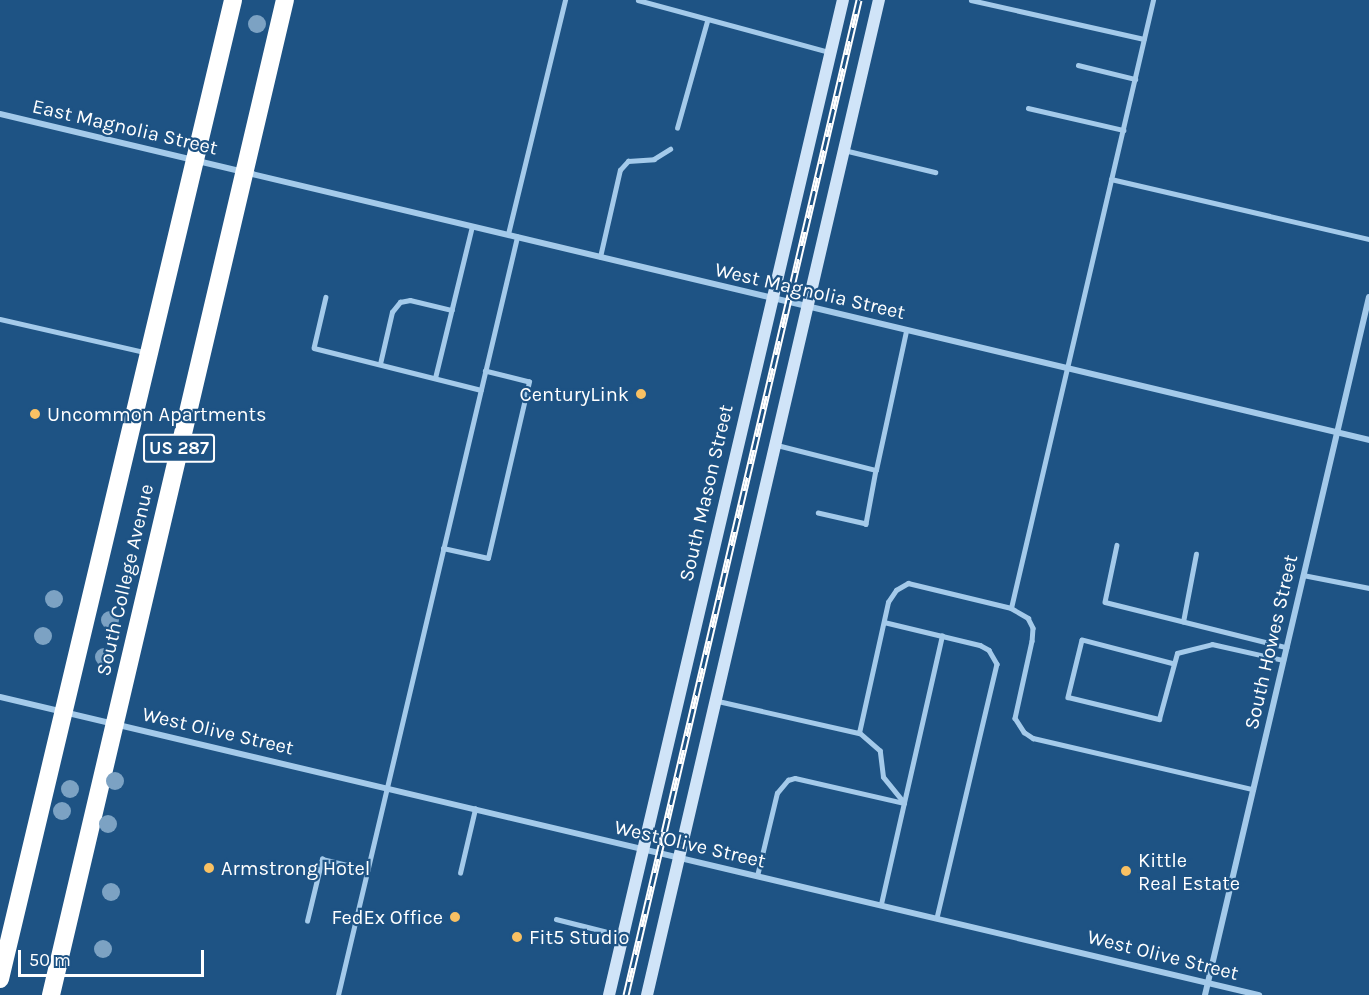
<!DOCTYPE html>
<html>
<head>
<meta charset="utf-8">
<style>
	body { margin:0 }
	#map { position:relative; width:1369px; height:995px; overflow:hidden; background:#1e5384; font-family:Karla,sans-serif }
	div>[style] { position:absolute }
	.lane>* { height:4.5px; margin:-2.25px; padding:0 2.25px; transform-origin:2.25px; border-radius:2.25px; background:#a4caea }
	.street>* { height:6px; margin:-3px; padding:0 3px; transform-origin:3px; border-radius:3px; background:#a4caea }
	.secondary>* { height:12px; margin:-6px; padding:0 6px; transform-origin:6px; border-radius:6px; background:#d0e4f8 }
	.highway>* { height:18px; margin:-9px; padding:0 9px; transform-origin:9px; border-radius:9px; background:#fff }
	.rail>* { height:7px; margin-top:-3.5px; transform-origin:0; background:repeating-linear-gradient(90deg,#1e5384 0 14px,#fff 0 28px); box-sizing:border-box; border-block:2px solid #fff }
	.trees>* { width:18px; height:18px; margin:-9px; border-radius:50%; background:#7ca2c3 }
	.dots>* { width:16px; height:16px; translate:-50% -50%; box-sizing:border-box; border:3px solid #1e5384; border-radius:50% }
	span { translate:-50% -50%; white-space:nowrap; text-align:center; line-height:1.15; -webkit-text-stroke:4.5px #1e5384; paint-order:stroke }
	.shield-label span { padding:2px 4px; background:#1e5384; border:2px solid; border-radius:4px; -webkit-text-stroke-width:0 }
	.shield-label { font-size:18px; color:#fff; font-weight:700 }
	.street-label { font-size:20px; color:#fff }
	.poi-label { font-size:20px; color:#fff }
	.right { translate:-100% -50%; text-align:right }
	.left { translate:0 -50%; text-align:left }
	.scale { position:absolute; left:18px; top:950px; width:186px; height:27px; box-sizing:border-box; border:3px solid #fff; border-top:0; padding-left:8px; font-size:18px; line-height:21px; white-space:nowrap; color:#fff; -webkit-text-stroke:4px #1e5384; paint-order:stroke }
</style>
</head>
<body>
<div id="map">
	<div class="lane">
		<i style="left:638px;top:0;width:199px;rotate:15.2deg"></i>
		<i style="left:971px;top:0;width:177px;rotate:12.7deg"></i>
		<i style="left:1078px;top:65px;width:59px;rotate:13.8deg"></i>
		<i style="left:1028px;top:108px;width:98px;rotate:13deg"></i>
		<i style="left:677px;top:128px;width:111px;rotate:-74.3deg"></i>
		<i style="left:844px;top:150px;width:94px;rotate:13.6deg"></i>
		<i style="left:1111px;top:179px;width:265px;rotate:13.1deg"></i>
		<i style="left:508px;top:234px;width:241px;rotate:-76.3deg"></i>
		<i style="left:600px;top:257px;width:89px;rotate:-77.1deg"></i>
		<i style="left:620px;top:170px;width:12px;rotate:-48deg"></i>
		<i style="left:628px;top:161px;width:26px;rotate:-4deg"></i>
		<i style="left:654px;top:159px;width:19px;rotate:-32deg"></i>
		<i style="left:326px;top:297px;width:52px;rotate:103.2deg"></i>
		<i style="left:314px;top:348px;width:172px;rotate:14.1deg"></i>
		<i style="left:0;top:319px;width:148px;rotate:12.9deg"></i>
		<i style="left:380px;top:364px;width:53px;rotate:-77deg"></i>
		<i style="left:392px;top:312px;width:13px;rotate:-51deg"></i>
		<i style="left:400px;top:302px;width:10px;rotate:-11deg"></i>
		<i style="left:410px;top:300px;width:43px;rotate:13.4deg"></i>
		<i style="left:435px;top:378px;width:156px;rotate:-76.3deg"></i>
		<i style="left:777px;top:445px;width:102px;rotate:14.2deg"></i>
		<i style="left:876px;top:470px;width:55px;rotate:100.5deg"></i>
		<i style="left:866px;top:524px;width:49px;rotate:-167.1deg"></i>
		<i style="left:876px;top:470px;width:142px;rotate:-77.8deg"></i>
		<i style="left:1117px;top:545px;width:58px;rotate:101.9deg"></i>
		<i style="left:1105px;top:602px;width:187px;rotate:14deg"></i>
		<i style="left:443px;top:548px;width:46px;rotate:12.5deg"></i>
		<i style="left:488px;top:558px;width:181px;rotate:-76.9deg"></i>
		<i style="left:529px;top:382px;width:45px;rotate:-166deg"></i>
		<i style="left:1303px;top:575px;width:67px;rotate:11.1deg"></i>
		<i style="left:1011px;top:608px;width:624px;rotate:-76.85deg"></i>
		<i style="left:884px;top:622px;width:99px;rotate:13.5deg"></i>
		<i style="left:980px;top:645px;width:10px;rotate:29deg"></i>
		<i style="left:989px;top:650px;width:16px;rotate:60deg"></i>
		<i style="left:997px;top:664px;width:260px;rotate:103.3deg"></i>
		<i style="left:1183px;top:622px;width:69px;rotate:-79.2deg"></i>
		<i style="left:1174px;top:664px;width:95px;rotate:-165.4deg"></i>
		<i style="left:1082px;top:640px;width:59px;rotate:103.8deg"></i>
		<i style="left:1068px;top:697px;width:94px;rotate:13.6deg"></i>
		<i style="left:1159px;top:719px;width:68px;rotate:-74.7deg"></i>
		<i style="left:1177px;top:653px;width:36px;rotate:-14deg"></i>
		<i style="left:1212px;top:644px;width:73px;rotate:12.7deg"></i>
		<i style="left:718px;top:701px;width:145px;rotate:12.8deg"></i>
		<i style="left:904px;top:803px;width:33px;rotate:-129deg"></i>
		<i style="left:883px;top:777px;width:26px;rotate:-97deg"></i>
		<i style="left:880px;top:751px;width:28px;rotate:-139deg"></i>
		<i style="left:859px;top:733px;width:134px;rotate:-77.5deg"></i>
		<i style="left:888px;top:602px;width:14px;rotate:-56deg"></i>
		<i style="left:896px;top:590px;width:14px;rotate:-30deg"></i>
		<i style="left:908px;top:583px;width:106px;rotate:13.6deg"></i>
		<i style="left:1011px;top:608px;width:20px;rotate:30deg"></i>
		<i style="left:1028px;top:618px;width:11px;rotate:63deg"></i>
		<i style="left:1033px;top:628px;width:13px;rotate:94deg"></i>
		<i style="left:1032px;top:641px;width:79px;rotate:102.4deg"></i>
		<i style="left:1015px;top:718px;width:17px;rotate:57deg"></i>
		<i style="left:1024px;top:732px;width:11px;rotate:34deg"></i>
		<i style="left:1033px;top:738px;width:226px;rotate:13.1deg"></i>
		<i style="left:460px;top:873px;width:66px;rotate:-76.8deg"></i>
		<i style="left:757px;top:876px;width:85px;rotate:-76.5deg"></i>
		<i style="left:777px;top:793px;width:17px;rotate:-50deg"></i>
		<i style="left:788px;top:780px;width:7px;rotate:-16deg"></i>
		<i style="left:795px;top:778px;width:112px;rotate:12.9deg"></i>
		<i style="left:881px;top:904px;width:275px;rotate:-77.2deg"></i>
		<i style="left:556px;top:919px;width:69px;rotate:14.2deg"></i>
		<i style="left:307px;top:921px;width:64px;rotate:-76.4deg"></i>
		<i style="left:322px;top:859px;width:47px;rotate:13.4deg"></i>
		<i style="left:338px;top:995px;width:779px;rotate:-76.71deg"></i>
	</div>
	<div class="street">
		<i style="left:0;top:114px;width:1407px;rotate:13.39deg"></i>
		<i style="left:0;top:697px;width:1294px;rotate:13.32deg"></i>
		<i style="left:1205px;top:995px;width:717px;rotate:-76.78deg"></i>
	</div>
	<div class="secondary">
		<i style="left:609px;top:995px;width:1022px;rotate:-76.77deg"></i>
		<i style="left:647px;top:995px;width:1022px;rotate:-76.88deg"></i>
	</div>
	<div class="highway">
		<i style="left:0;top:979px;width:1006px;rotate:-76.61deg"></i>
		<i style="left:51px;top:995px;width:1022px;rotate:-76.77deg"></i>
	</div>
	<div class="rail">
		<i style="left:626px;top:995px;width:1022px;rotate:-76.82deg"></i>
	</div>
	<div class="trees">
		<i style="left:257px;top:24px"></i>
		<i style="left:54px;top:599px"></i>
		<i style="left:110px;top:620px"></i>
		<i style="left:43px;top:636px"></i>
		<i style="left:104px;top:657px"></i>
		<i style="left:115px;top:781px"></i>
		<i style="left:70px;top:789px"></i>
		<i style="left:62px;top:811px"></i>
		<i style="left:108px;top:824px"></i>
		<i style="left:111px;top:892px"></i>
		<i style="left:103px;top:949px"></i>
	</div>
	<div class="dots">
		<i style="left:641px;top:394px;background:#f9c163"></i>
		<i style="left:35px;top:414px;background:#f9c163"></i>
		<i style="left:209px;top:868px;background:#f9c163"></i>
		<i style="left:1126px;top:871px;background:#f9c163"></i>
		<i style="left:455px;top:917px;background:#f9c163"></i>
		<i style="left:517px;top:937px;background:#f9c163"></i>
	</div>
	<div class="shield-label">
		<span style="left:179px;top:448px">US 287</span>
	</div>
	<div class="street-label">
		<span style="left:125px;top:127px;rotate:13deg">East Magnolia Street</span>
		<span style="left:810px;top:291px;rotate:13deg">West Magnolia Street</span>
		<span style="left:706px;top:493px;rotate:-77deg">South Mason Street</span>
		<span style="left:125px;top:580px;rotate:-77deg">South College Avenue</span>
		<span style="left:1271px;top:642px;rotate:-77deg">South Howes Street</span>
		<span style="left:218px;top:731px;rotate:13deg">West Olive Street</span>
		<span style="left:690px;top:844px;rotate:13deg">West Olive Street</span>
		<span style="left:1163px;top:955px;rotate:14deg">West Olive Street</span>
	</div>
	<div class="poi-label">
		<span class="right" style="left:629px;top:394px">CenturyLink</span>
		<span class="left" style="left:47px;top:414px">Uncommon Apartments</span>
		<span class="left" style="left:1138px;top:872px">Kittle<br>Real Estate</span>
		<span class="left" style="left:221px;top:868px">Armstrong Hotel</span>
		<span class="right" style="left:443px;top:917px">FedEx Office</span>
		<span class="left" style="left:529px;top:937px">Fit5 Studio</span>
	</div>
	<div class="scale">50 m</div>
</div>
</body>
</html>
